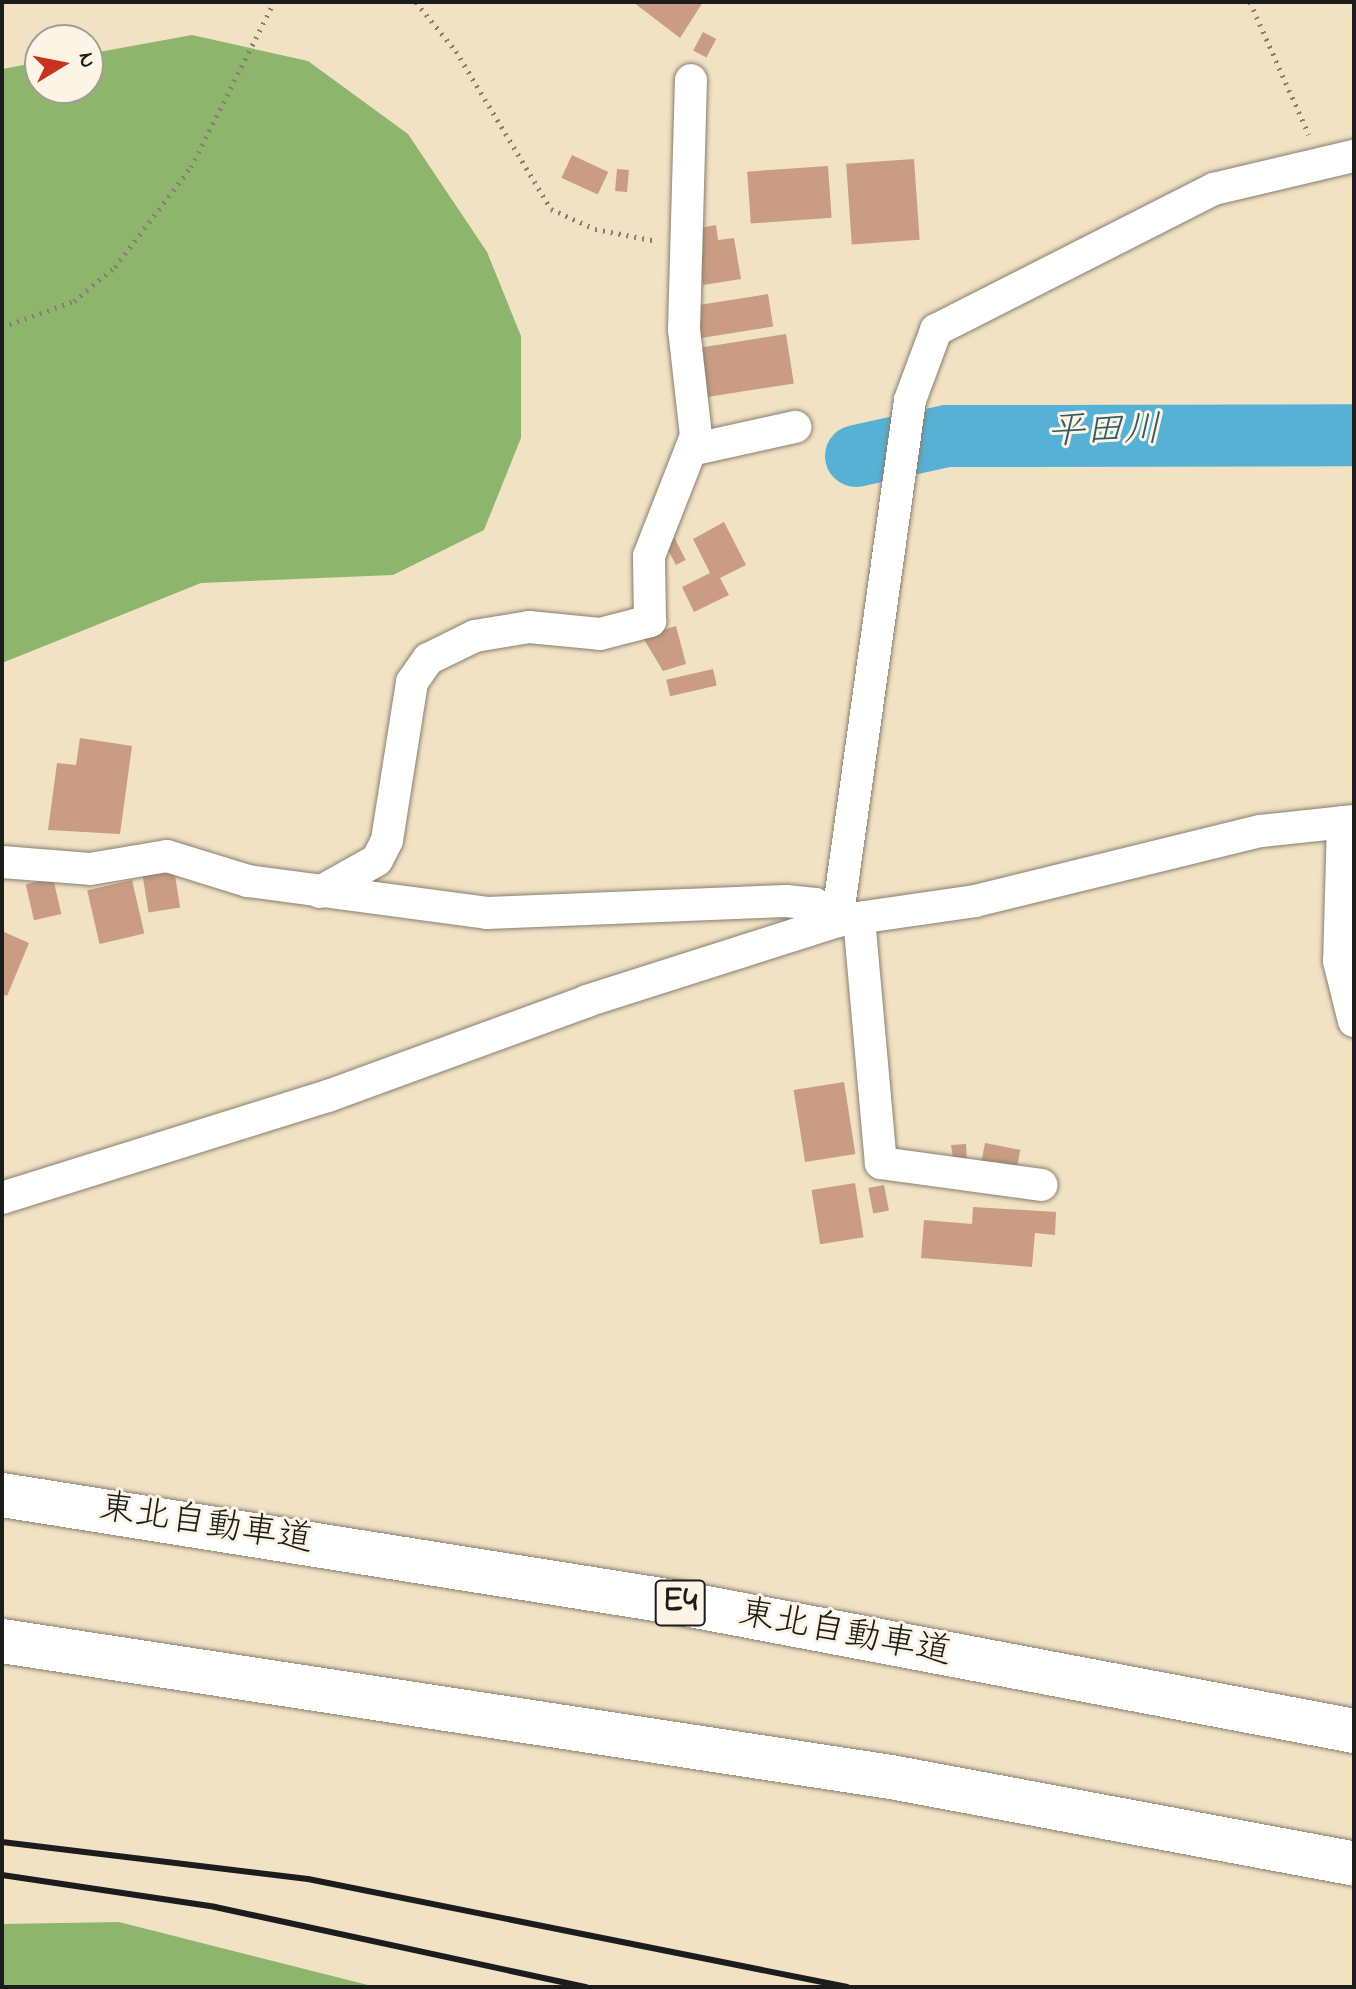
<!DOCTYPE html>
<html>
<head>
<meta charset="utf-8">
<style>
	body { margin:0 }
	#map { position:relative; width:1356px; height:1989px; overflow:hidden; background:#f2e2c4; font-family:"Indie Flower","Klee One",sans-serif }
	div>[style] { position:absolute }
	.forest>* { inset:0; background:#8db66c }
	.river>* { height:62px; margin:-31px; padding:0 31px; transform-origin:31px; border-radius:31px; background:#57b1d5 }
	.building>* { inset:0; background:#c99c83; transform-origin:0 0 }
	.path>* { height:5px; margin-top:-2.5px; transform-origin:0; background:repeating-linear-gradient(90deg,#877f70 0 2px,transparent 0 8px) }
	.roads { filter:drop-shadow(0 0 2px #877f70) drop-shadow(0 0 2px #877f70) }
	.minor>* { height:32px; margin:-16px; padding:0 16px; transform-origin:16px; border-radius:16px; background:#fff }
	.highway>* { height:44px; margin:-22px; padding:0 22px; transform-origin:22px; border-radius:22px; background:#fff }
	.rail>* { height:6px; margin:-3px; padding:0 3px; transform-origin:3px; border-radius:3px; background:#1c1c1c }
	span { translate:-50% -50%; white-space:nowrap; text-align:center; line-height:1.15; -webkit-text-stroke:6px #fcf5e5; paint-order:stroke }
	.shield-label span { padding:2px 6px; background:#fcf5e5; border:2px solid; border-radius:6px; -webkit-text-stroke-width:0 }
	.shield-label { font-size:34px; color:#1c1c1c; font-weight:700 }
	.street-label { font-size:36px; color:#1c1c1c }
	.water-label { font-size:38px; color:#345866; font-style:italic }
	.frame { position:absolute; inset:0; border:4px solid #1c1c1c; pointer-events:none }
	.north { position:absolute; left:24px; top:24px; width:80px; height:80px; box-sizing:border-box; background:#fcf5e5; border:2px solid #a29e95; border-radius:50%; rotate:80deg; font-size:22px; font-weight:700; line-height:32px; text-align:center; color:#1c1c1c }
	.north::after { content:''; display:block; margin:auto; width:28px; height:36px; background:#c8321e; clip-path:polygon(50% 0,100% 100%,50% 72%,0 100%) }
</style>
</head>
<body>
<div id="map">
	<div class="forest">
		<i style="clip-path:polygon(192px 35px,308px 61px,408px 134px,487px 252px,521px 336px,521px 438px,484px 530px,393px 575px,201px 583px,2px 663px,2px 69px,40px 62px,40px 88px,88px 88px,88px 54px)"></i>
		<i style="clip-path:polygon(119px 1922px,376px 1987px,2px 1987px,2px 1924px)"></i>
	</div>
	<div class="river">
		<i style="left:856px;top:456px;width:93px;rotate:-12.4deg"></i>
		<i style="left:947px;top:436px;width:407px;rotate:-0.1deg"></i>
	</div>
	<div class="building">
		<i style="clip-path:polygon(633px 2px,703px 2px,680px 38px)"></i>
		<i style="left:703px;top:32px;width:15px;height:21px;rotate:28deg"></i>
		<i style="left:572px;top:155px;width:40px;height:25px;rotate:25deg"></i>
		<i style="left:914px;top:159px;width:81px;height:68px;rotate:86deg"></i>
		<i style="left:828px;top:166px;width:52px;height:81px;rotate:86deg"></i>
		<i style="left:617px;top:169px;width:12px;height:22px;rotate:5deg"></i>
		<i style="clip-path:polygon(716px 225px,718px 240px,734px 238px,741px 279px,703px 285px,694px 229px)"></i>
		<i style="left:768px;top:294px;width:33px;height:73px;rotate:81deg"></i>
		<i style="left:786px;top:334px;width:50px;height:89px;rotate:81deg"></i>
		<i style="clip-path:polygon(724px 522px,746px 565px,720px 578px,729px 595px,694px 612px,682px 587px,710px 573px,693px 539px)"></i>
		<i style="left:673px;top:535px;width:28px;height:11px;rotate:63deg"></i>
		<i style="clip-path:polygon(676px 626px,686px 664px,663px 671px,642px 636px)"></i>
		<i style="left:713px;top:669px;width:17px;height:48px;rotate:77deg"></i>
		<i style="clip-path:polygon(80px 738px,132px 746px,120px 834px,48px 830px,57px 763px,76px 765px)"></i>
		<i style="left:174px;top:869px;width:39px;height:32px;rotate:81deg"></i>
		<i style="left:53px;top:878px;width:37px;height:28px;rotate:77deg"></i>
		<i style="left:132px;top:880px;width:55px;height:46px;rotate:77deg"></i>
		<i style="clip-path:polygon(2px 931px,29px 943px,7px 996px,2px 994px)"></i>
		<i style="left:844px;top:1082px;width:73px;height:51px;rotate:81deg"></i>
		<i style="left:985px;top:1143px;width:36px;height:19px;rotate:11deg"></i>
		<i style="clip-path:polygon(966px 1144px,967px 1161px,954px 1163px,951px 1145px)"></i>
		<i style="left:855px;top:1183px;width:55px;height:44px;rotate:81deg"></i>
		<i style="left:884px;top:1185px;width:26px;height:16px;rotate:79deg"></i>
		<i style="clip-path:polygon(973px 1207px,1056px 1212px,1055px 1235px,1035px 1233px,1032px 1267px,921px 1258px,924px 1220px,972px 1224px)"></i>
	</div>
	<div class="path">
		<i style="left:416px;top:2px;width:63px;rotate:50.8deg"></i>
		<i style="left:456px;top:51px;width:184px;rotate:59deg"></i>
		<i style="left:551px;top:209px;width:48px;rotate:24.4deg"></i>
		<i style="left:595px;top:229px;width:63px;rotate:11deg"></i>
		<i style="left:1250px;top:2px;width:145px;rotate:66.1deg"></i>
		<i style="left:2px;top:327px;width:77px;rotate:-19.9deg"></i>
		<i style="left:74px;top:301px;width:53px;rotate:-39.7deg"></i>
		<i style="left:115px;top:267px;width:126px;rotate:-52.8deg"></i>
		<i style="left:191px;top:167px;width:185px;rotate:-63.3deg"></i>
	</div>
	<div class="roads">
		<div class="minor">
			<i style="left:691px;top:450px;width:107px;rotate:-12.5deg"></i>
			<i style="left:1343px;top:822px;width:139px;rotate:91.6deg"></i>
			<i style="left:1339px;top:961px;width:62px;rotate:76deg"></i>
			<i style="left:2px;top:862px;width:88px;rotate:4.5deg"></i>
			<i style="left:90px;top:869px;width:78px;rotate:-9.6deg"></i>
			<i style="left:167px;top:856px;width:85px;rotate:17.2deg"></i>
			<i style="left:248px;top:881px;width:241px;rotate:7.6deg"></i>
			<i style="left:487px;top:913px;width:299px;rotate:-2.3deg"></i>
			<i style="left:786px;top:901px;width:29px;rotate:6deg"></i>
			<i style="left:815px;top:904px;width:28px;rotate:38deg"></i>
			<i style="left:320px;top:892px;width:65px;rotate:-29.3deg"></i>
			<i style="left:377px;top:860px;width:22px;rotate:-63deg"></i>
			<i style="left:387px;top:840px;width:160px;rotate:-81deg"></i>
			<i style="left:412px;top:682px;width:28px;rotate:-55deg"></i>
			<i style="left:428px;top:659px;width:52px;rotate:-26.1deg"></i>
			<i style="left:475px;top:636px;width:55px;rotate:-9.5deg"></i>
			<i style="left:529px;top:627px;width:71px;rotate:5.6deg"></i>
			<i style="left:600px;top:634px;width:52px;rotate:-14.6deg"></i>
			<i style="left:650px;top:621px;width:65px;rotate:-90.9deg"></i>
			<i style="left:649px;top:556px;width:129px;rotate:-68.6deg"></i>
			<i style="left:696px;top:436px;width:108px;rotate:-96.4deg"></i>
			<i style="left:684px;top:329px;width:249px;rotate:-88.4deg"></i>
			<i style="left:859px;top:918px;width:246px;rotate:84.9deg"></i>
			<i style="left:881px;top:1163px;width:162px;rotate:7.8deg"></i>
			<i style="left:837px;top:921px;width:526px;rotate:-82.02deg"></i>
			<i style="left:910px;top:400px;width:75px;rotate:-69.6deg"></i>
			<i style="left:936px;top:330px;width:312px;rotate:-26.9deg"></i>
			<i style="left:1214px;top:189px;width:144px;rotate:-13.3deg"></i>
			<i style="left:2px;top:1198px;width:342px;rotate:-17.4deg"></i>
			<i style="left:328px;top:1096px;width:276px;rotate:-20.1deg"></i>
			<i style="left:587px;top:1001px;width:262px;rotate:-17.7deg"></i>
			<i style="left:837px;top:921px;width:139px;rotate:-8.2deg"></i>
			<i style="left:975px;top:901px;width:294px;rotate:-13.8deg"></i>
			<i style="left:1261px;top:831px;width:94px;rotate:-6.1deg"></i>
		</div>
		<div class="highway">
			<i style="left:2px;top:1495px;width:687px;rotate:9.05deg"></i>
			<i style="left:680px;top:1603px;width:686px;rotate:10.75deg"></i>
			<i style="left:2px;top:1641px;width:899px;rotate:8.7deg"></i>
			<i style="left:891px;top:1777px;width:471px;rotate:10.6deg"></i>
		</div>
	</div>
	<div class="rail">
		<i style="left:2px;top:1842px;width:308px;rotate:6.9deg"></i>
		<i style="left:308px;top:1879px;width:550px;rotate:11.33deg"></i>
		<i style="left:2px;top:1875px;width:215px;rotate:8.5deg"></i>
		<i style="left:215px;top:1907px;width:380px;rotate:12.2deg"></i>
	</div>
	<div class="shield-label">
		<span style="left:680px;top:1603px">E4</span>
	</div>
	<div class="street-label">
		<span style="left:206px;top:1525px;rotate:9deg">東北自動車道</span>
		<span style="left:845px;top:1634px;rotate:11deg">東北自動車道</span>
	</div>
	<div class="water-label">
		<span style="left:1104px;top:433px;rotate:-1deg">平田川</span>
	</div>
	<div class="frame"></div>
	<div class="north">N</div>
</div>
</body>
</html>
